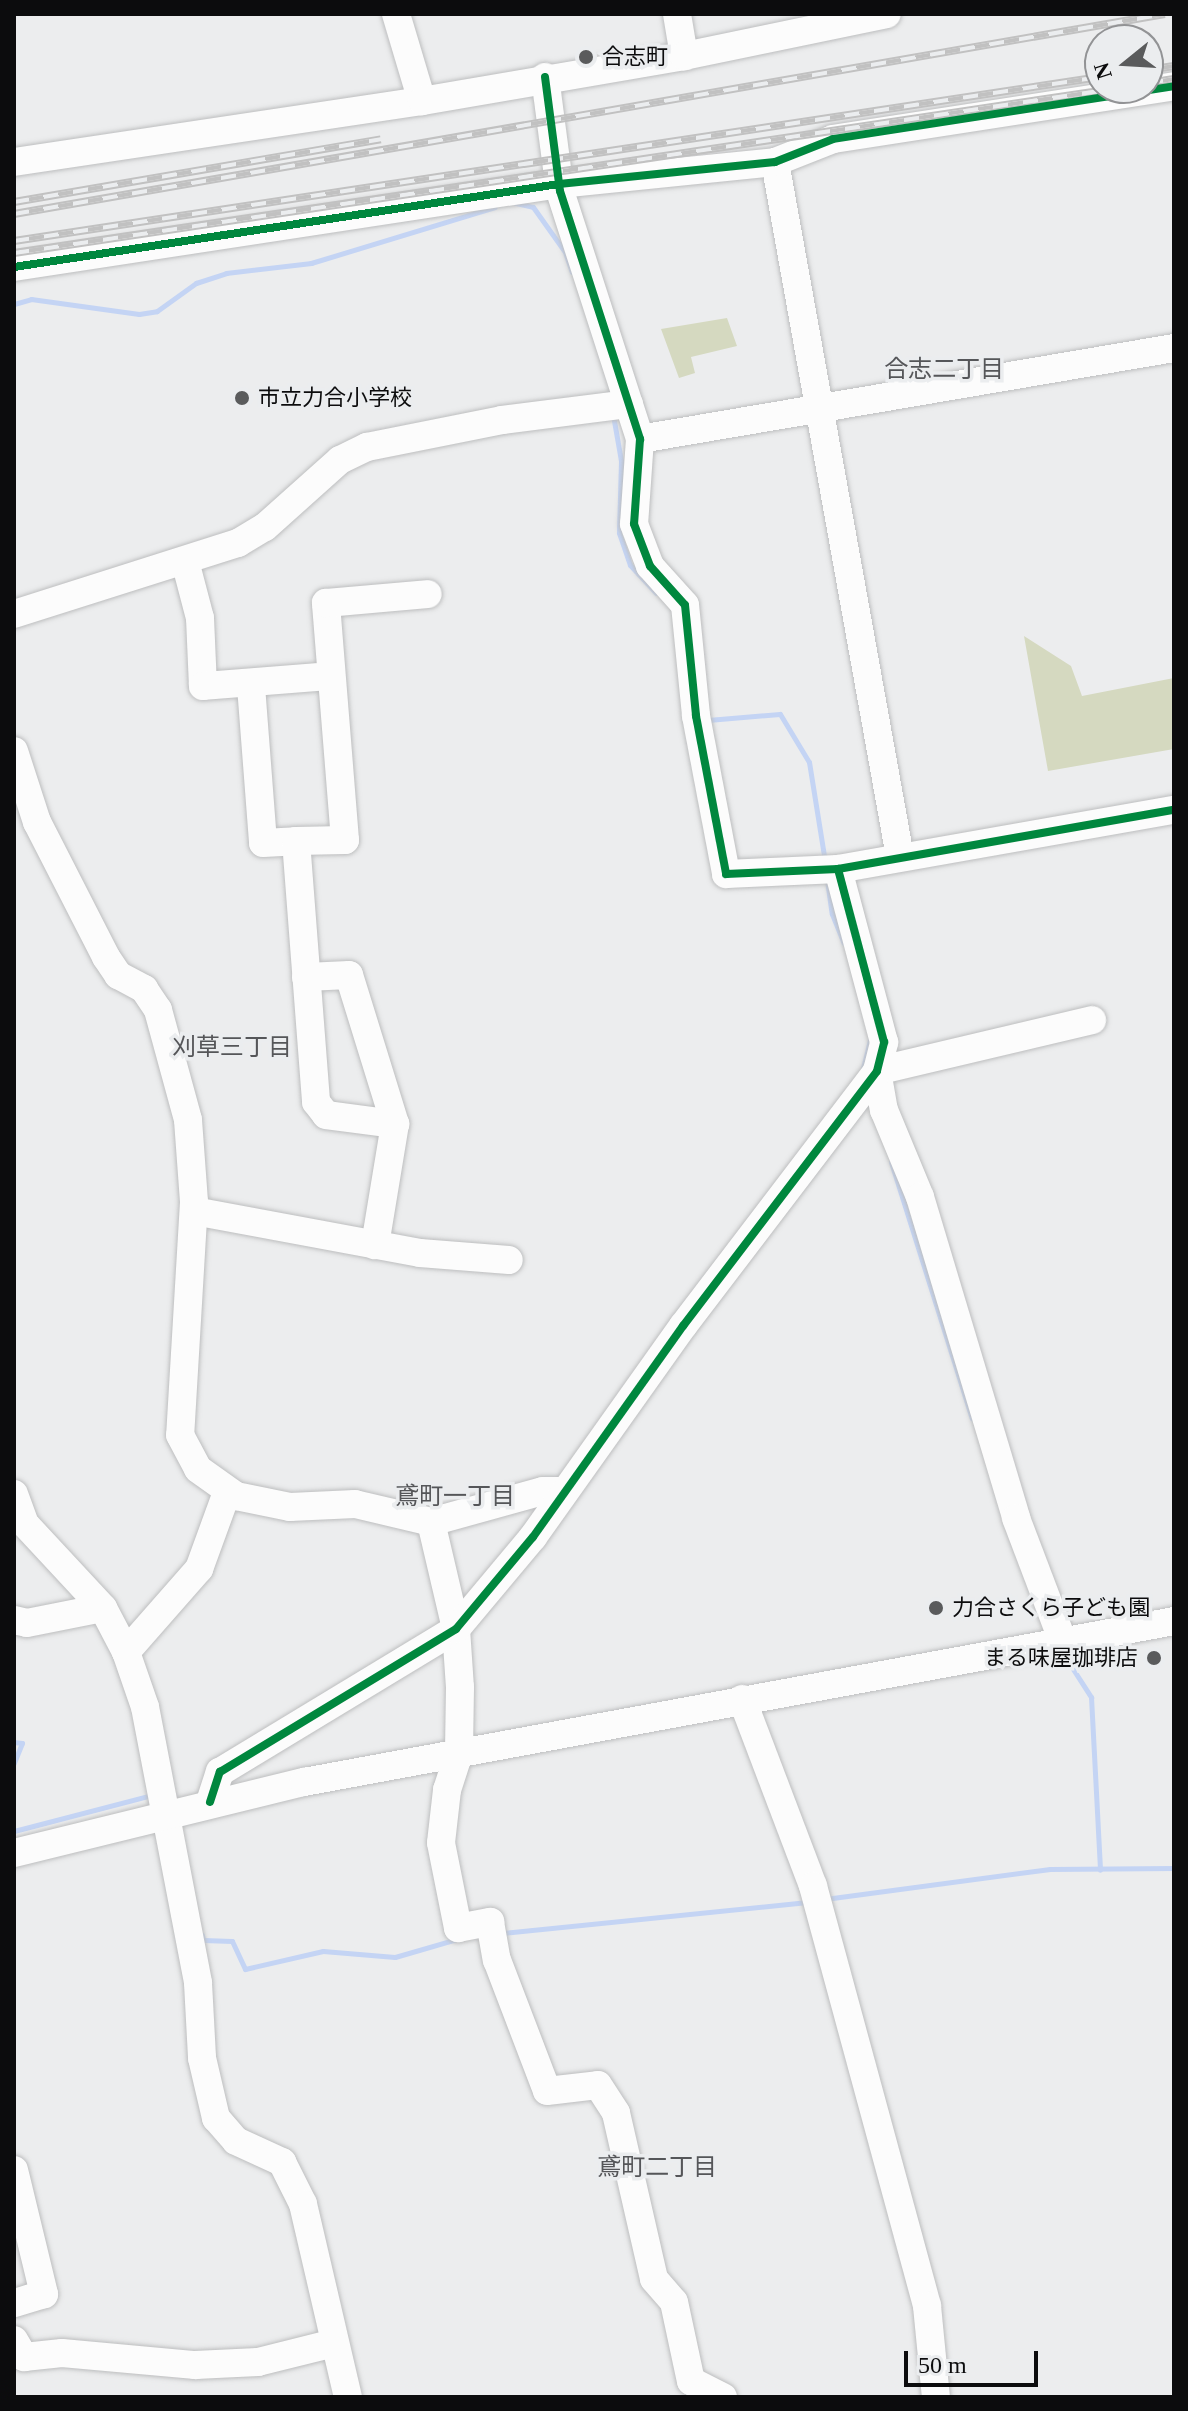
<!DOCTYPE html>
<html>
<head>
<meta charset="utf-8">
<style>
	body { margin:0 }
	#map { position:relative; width:1188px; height:2411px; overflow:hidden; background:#ecedee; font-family:"Times New Roman","Noto Sans JP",serif }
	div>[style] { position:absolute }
	.green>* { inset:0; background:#d5d9c0 }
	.stream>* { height:5px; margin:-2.5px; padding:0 2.5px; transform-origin:2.5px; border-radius:2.5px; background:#c4d4f4 }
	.roads { filter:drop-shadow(0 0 2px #bdbebf) drop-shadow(0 0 2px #bdbebf) }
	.minor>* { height:28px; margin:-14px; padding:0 14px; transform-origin:14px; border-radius:14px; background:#fcfcfc }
	.rail>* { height:8px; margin-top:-4px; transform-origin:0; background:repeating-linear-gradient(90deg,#ebedef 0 15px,#c1c1c1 0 30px); box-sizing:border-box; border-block:2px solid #c1c1c1 }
	.cycleway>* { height:8px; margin:-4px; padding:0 4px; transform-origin:4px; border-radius:4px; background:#00873e }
	.dots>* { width:22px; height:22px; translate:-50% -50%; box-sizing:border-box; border:4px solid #ebedef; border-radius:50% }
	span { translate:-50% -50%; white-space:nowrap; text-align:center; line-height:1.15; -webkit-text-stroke:7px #ebedef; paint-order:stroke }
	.poi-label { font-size:22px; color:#0c0c0d }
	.left { translate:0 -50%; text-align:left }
	.right { translate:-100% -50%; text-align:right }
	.neighbourhood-label { font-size:24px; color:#555659 }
	.frame { position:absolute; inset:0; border:16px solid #0c0c0d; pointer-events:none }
	.north { position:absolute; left:1084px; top:24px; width:80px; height:80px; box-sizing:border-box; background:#ebedef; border:2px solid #929395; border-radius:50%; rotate:252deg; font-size:22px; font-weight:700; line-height:32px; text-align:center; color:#0c0c0d }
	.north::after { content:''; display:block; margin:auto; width:28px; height:36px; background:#5a5b5c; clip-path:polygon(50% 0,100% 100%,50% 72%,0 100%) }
	.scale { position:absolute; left:904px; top:2351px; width:134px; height:36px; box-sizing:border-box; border:4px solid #0c0c0d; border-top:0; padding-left:10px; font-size:24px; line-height:28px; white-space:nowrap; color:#0c0c0d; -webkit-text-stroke:6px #ebedef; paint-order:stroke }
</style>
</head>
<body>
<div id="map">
	<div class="green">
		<i style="clip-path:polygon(727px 318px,737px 346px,691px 357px,695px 373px,679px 378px,661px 329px)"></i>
		<i style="clip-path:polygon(1024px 636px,1071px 666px,1082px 696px,1174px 678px,1174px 749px,1048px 771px)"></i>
	</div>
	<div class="stream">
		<i style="left:516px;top:203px;width:17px;rotate:13deg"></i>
		<i style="left:533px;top:207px;width:55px;rotate:54.6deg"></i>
		<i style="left:565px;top:252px;width:21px;rotate:71deg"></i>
		<i style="left:14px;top:304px;width:18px;rotate:-16deg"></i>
		<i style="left:31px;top:299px;width:109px;rotate:7.9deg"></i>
		<i style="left:139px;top:314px;width:18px;rotate:-9deg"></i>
		<i style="left:157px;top:311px;width:48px;rotate:-35.7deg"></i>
		<i style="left:196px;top:283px;width:32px;rotate:-18deg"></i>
		<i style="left:226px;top:273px;width:86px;rotate:-6.7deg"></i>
		<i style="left:311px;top:263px;width:192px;rotate:-16.9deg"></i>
		<i style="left:613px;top:415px;width:47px;rotate:80.1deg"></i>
		<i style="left:621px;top:461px;width:72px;rotate:91.6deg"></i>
		<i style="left:619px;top:533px;width:34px;rotate:71deg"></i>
		<i style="left:630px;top:565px;width:38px;rotate:47deg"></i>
		<i style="left:708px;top:720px;width:72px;rotate:-4.8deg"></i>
		<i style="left:780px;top:714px;width:56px;rotate:58.9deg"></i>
		<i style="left:809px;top:762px;width:101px;rotate:80.9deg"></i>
		<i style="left:827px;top:880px;width:34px;rotate:82deg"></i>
		<i style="left:832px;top:914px;width:31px;rotate:68deg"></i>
		<i style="left:862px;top:1072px;width:33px;rotate:-76deg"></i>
		<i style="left:891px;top:1162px;width:269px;rotate:72.5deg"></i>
		<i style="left:1062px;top:1652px;width:54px;rotate:57.2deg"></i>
		<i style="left:1091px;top:1697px;width:173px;rotate:87deg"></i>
		<i style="left:14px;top:1742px;width:8px;rotate:7deg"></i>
		<i style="left:22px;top:1743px;width:22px;rotate:112deg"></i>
		<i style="left:14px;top:1831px;width:143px;rotate:-14.6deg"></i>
		<i style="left:825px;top:1899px;width:227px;rotate:-7.6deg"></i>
		<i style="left:1050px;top:1869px;width:124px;rotate:-0.5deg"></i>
		<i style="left:503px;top:1933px;width:306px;rotate:-5.8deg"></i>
		<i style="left:202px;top:1935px;width:5px;rotate:79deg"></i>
		<i style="left:203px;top:1940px;width:29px;rotate:2deg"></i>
		<i style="left:232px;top:1941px;width:31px;rotate:65deg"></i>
		<i style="left:245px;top:1969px;width:80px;rotate:-13deg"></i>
		<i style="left:323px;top:1951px;width:72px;rotate:4.8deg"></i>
		<i style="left:395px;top:1957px;width:65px;rotate:-16.2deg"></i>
	</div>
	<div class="roads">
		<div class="minor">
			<i style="left:396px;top:14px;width:91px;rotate:73.4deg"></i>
			<i style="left:677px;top:14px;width:43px;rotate:80.5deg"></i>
			<i style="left:545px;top:77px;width:115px;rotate:82.5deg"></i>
			<i style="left:560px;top:191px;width:261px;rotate:72.1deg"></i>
			<i style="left:640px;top:439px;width:85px;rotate:94deg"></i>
			<i style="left:634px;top:524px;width:45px;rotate:69.1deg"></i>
			<i style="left:650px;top:566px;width:52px;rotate:48.1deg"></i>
			<i style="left:685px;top:605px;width:112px;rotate:84.3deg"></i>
			<i style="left:696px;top:716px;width:161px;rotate:79.2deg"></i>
			<i style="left:726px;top:874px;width:112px;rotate:-2.6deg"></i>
			<i style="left:838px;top:869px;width:341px;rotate:-10deg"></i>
			<i style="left:14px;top:162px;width:413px;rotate:-8.5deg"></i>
			<i style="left:422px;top:101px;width:266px;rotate:-9.7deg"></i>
			<i style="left:684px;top:56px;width:207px;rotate:-11.7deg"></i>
			<i style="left:775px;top:162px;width:706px;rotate:79.8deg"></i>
			<i style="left:14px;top:267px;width:551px;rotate:-8.66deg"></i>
			<i style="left:559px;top:184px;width:217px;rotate:-5.8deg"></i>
			<i style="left:775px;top:162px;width:62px;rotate:-21.6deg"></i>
			<i style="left:833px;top:139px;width:345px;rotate:-8.8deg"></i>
			<i style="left:640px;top:439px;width:542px;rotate:-9.67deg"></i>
			<i style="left:185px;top:561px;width:59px;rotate:75.3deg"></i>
			<i style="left:200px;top:618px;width:68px;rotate:87.5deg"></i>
			<i style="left:203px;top:686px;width:128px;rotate:-4.5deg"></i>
			<i style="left:14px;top:614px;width:235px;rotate:-17.6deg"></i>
			<i style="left:238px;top:543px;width:31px;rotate:-31deg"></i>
			<i style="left:265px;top:527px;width:101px;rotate:-41.8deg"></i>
			<i style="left:340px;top:460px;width:30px;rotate:-26deg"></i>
			<i style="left:367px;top:447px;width:138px;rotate:-11.3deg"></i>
			<i style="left:502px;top:420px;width:128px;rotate:-7.2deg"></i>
			<i style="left:251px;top:686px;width:157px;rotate:85.6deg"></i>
			<i style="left:263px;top:843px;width:33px;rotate:-3deg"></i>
			<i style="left:296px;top:841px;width:262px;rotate:85.6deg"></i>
			<i style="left:316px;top:1102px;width:16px;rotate:52deg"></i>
			<i style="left:326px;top:1115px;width:70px;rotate:7.4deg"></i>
			<i style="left:14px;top:751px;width:75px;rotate:72.1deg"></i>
			<i style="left:37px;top:822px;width:152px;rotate:62.9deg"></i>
			<i style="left:106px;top:957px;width:22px;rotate:56deg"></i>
			<i style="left:118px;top:975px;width:30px;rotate:28deg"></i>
			<i style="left:144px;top:989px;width:25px;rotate:56deg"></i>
			<i style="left:158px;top:1010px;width:114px;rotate:74.7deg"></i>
			<i style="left:188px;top:1120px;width:82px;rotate:85.8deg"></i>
			<i style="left:194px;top:1202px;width:233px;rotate:93.4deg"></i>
			<i style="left:180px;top:1435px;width:38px;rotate:62deg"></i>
			<i style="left:198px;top:1469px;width:47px;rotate:35.4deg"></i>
			<i style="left:236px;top:1496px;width:55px;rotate:11.5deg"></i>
			<i style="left:290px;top:1507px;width:65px;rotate:-2.6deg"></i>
			<i style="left:355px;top:1504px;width:78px;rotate:13.3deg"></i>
			<i style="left:431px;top:1522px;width:116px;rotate:-15.5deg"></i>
			<i style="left:543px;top:1491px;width:22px"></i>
			<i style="left:296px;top:841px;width:49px;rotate:-1.2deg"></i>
			<i style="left:345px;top:840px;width:238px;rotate:-94.6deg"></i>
			<i style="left:326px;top:603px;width:102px;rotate:-5deg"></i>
			<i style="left:306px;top:977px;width:43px;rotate:-2.7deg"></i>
			<i style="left:349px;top:975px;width:156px;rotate:72.8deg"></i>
			<i style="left:395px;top:1124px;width:123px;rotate:99.4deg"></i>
			<i style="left:877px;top:1071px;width:40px;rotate:80deg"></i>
			<i style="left:884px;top:1110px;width:94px;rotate:67.5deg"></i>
			<i style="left:920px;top:1197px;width:335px;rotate:73.3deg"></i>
			<i style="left:1016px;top:1518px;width:133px;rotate:69.2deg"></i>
			<i style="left:877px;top:1071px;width:221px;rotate:-13.3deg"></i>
			<i style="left:194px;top:1211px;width:230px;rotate:10.5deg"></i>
			<i style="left:420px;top:1253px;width:89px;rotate:4.5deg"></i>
			<i style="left:14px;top:1494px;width:32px;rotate:70deg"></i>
			<i style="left:25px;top:1524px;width:115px;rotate:47.1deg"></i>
			<i style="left:103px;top:1608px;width:50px;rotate:62.4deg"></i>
			<i style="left:126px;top:1652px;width:58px;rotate:70.9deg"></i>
			<i style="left:145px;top:1707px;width:281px;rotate:79.1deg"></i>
			<i style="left:198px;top:1983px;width:75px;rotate:86.9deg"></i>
			<i style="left:202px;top:2058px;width:62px;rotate:76.9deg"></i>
			<i style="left:216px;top:2118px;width:30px;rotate:49deg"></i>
			<i style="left:236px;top:2141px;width:51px;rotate:24.5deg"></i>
			<i style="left:282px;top:2162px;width:47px;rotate:63.4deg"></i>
			<i style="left:303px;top:2204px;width:198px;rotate:76.9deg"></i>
			<i style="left:431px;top:1522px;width:110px;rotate:76.8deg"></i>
			<i style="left:456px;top:1629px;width:58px;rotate:86.1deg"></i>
			<i style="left:460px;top:1687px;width:66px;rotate:90.9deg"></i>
			<i style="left:459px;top:1753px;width:39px;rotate:108deg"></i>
			<i style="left:447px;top:1790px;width:53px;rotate:96.5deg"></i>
			<i style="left:441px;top:1843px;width:87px;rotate:78.7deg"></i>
			<i style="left:458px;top:1928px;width:33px;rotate:-11deg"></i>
			<i style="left:490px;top:1922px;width:39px;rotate:80deg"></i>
			<i style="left:497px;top:1960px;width:140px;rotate:69.1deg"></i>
			<i style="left:547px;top:2091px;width:51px;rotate:-6.7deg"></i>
			<i style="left:598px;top:2085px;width:33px;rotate:57deg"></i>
			<i style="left:616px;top:2113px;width:170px;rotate:77.1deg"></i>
			<i style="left:654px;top:2279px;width:30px;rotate:49deg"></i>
			<i style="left:674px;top:2302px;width:81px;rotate:77.9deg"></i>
			<i style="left:691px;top:2381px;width:36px;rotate:27deg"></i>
			<i style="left:14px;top:1620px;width:13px;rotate:13deg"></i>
			<i style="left:27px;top:1623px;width:77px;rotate:-11.2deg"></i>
			<i style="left:126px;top:1652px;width:111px;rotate:-48.7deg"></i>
			<i style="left:199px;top:1569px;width:82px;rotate:-70deg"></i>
			<i style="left:742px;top:1699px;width:200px;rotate:69.2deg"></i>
			<i style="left:813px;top:1886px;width:435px;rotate:74.8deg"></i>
			<i style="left:927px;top:2306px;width:91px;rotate:84.4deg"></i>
			<i style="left:210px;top:1802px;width:32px;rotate:-72deg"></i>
			<i style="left:220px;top:1772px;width:276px;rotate:-31.2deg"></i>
			<i style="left:456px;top:1629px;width:120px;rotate:-50.1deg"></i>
			<i style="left:533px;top:1537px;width:259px;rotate:-54.6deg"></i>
			<i style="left:683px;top:1326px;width:320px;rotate:-52.7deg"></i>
			<i style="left:877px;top:1071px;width:30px;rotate:-76deg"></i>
			<i style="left:884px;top:1042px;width:179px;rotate:-104.9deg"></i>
			<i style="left:14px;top:1853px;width:299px;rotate:-13.8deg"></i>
			<i style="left:304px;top:1782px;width:885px;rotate:-10.48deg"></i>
			<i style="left:14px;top:2170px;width:128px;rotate:76.4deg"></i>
			<i style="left:44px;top:2294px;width:31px;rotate:163deg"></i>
			<i style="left:14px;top:2340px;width:20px;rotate:60deg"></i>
			<i style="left:24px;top:2357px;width:38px;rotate:-6deg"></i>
			<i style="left:62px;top:2353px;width:134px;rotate:5.2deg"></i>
			<i style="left:195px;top:2365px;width:63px;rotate:-2.7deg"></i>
			<i style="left:258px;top:2362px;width:78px;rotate:-14deg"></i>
		</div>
	</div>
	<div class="rail">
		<i style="left:1148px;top:70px;width:26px;rotate:-9deg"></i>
		<i style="left:1148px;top:83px;width:26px;rotate:-9deg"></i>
		<i style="left:14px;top:202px;width:372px;rotate:-9.7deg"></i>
		<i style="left:14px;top:214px;width:1168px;rotate:-9.86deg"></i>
		<i style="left:14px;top:241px;width:1098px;rotate:-8.59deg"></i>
		<i style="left:14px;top:253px;width:1118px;rotate:-8.49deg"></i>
	</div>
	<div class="cycleway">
		<i style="left:545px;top:77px;width:115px;rotate:82.5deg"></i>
		<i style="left:560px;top:191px;width:261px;rotate:72.1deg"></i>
		<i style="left:640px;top:439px;width:85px;rotate:94deg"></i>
		<i style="left:634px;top:524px;width:45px;rotate:69.1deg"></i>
		<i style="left:650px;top:566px;width:52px;rotate:48.1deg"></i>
		<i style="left:685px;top:605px;width:112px;rotate:84.3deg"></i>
		<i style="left:696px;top:716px;width:161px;rotate:79.2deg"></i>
		<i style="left:726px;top:874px;width:112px;rotate:-2.6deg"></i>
		<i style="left:838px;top:869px;width:341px;rotate:-10deg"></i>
		<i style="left:14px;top:267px;width:551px;rotate:-8.66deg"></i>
		<i style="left:559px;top:184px;width:217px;rotate:-5.8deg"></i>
		<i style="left:775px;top:162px;width:62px;rotate:-21.6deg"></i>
		<i style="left:833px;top:139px;width:345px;rotate:-8.8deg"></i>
		<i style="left:210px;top:1802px;width:32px;rotate:-72deg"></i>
		<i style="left:220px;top:1772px;width:276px;rotate:-31.2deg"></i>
		<i style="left:456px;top:1629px;width:120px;rotate:-50.1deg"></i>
		<i style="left:533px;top:1537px;width:259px;rotate:-54.6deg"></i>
		<i style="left:683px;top:1326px;width:320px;rotate:-52.7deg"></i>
		<i style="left:877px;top:1071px;width:30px;rotate:-76deg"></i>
		<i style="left:884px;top:1042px;width:179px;rotate:-104.9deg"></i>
	</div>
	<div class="dots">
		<i style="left:586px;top:57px;background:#5a5b5c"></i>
		<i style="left:242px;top:398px;background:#5a5b5c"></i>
		<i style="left:936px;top:1608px;background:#5a5b5c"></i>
		<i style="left:1154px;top:1658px;background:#5a5b5c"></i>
	</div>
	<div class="poi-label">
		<span class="left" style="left:602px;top:57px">合志町</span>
		<span class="left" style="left:258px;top:398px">市立力合小学校</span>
		<span class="left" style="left:952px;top:1608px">力合さくら子ども園</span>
		<span class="right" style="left:1138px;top:1658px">まる味屋珈琲店</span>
	</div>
	<div class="neighbourhood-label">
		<span style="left:944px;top:370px">合志二丁目</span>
		<span style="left:232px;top:1048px">刈草三丁目</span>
		<span style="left:455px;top:1497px">鳶町一丁目</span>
		<span style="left:657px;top:2168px">鳶町二丁目</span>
	</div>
	<div class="frame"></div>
	<div class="north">N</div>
	<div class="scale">50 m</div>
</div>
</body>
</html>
